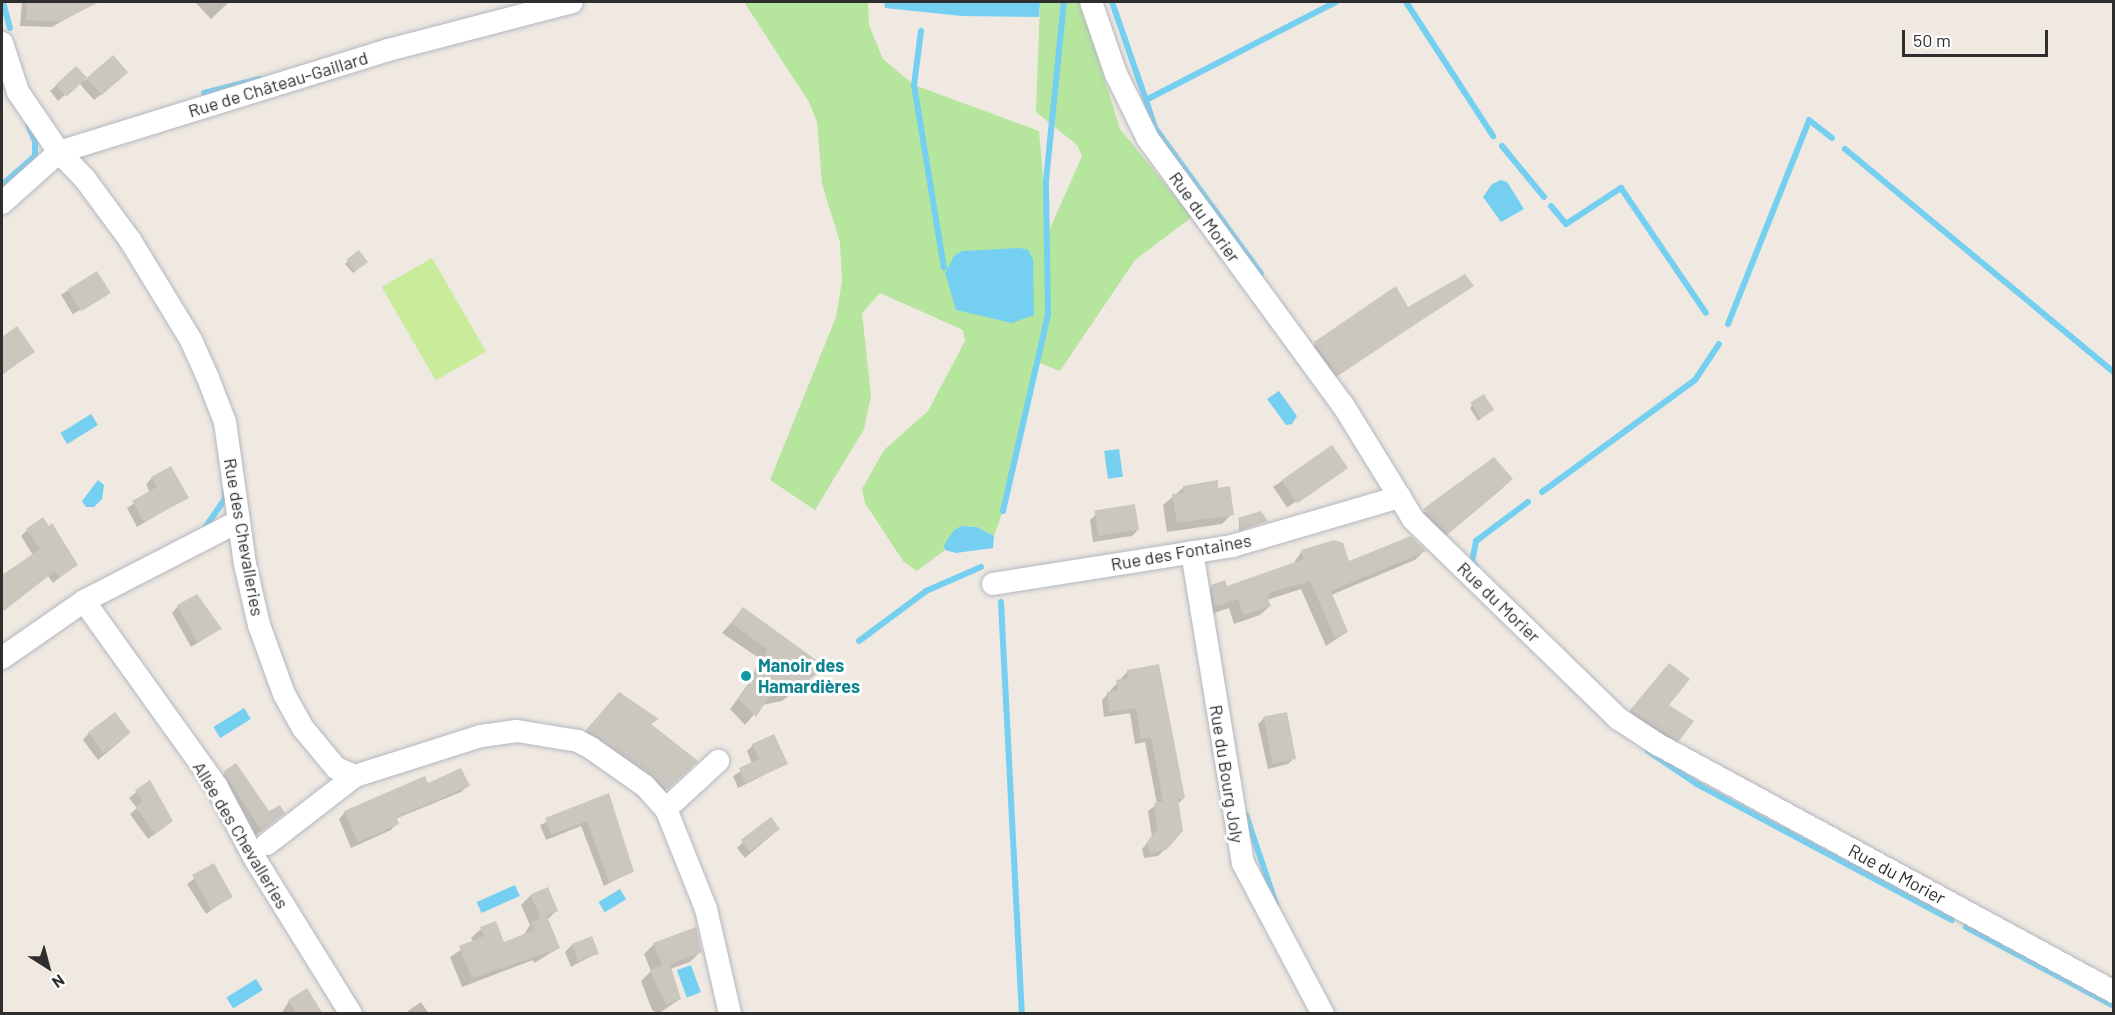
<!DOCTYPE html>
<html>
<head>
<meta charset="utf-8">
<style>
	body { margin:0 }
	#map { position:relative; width:2115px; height:1015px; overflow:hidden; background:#efe9e1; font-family:Barlow,sans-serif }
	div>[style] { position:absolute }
	.green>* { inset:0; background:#b6e59e }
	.pitch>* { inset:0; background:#c9ec9a; transform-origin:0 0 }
	.water>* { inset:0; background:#75cff0; transform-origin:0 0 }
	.shadow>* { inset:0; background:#0003; transform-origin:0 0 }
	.stream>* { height:6px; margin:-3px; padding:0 3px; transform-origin:3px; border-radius:3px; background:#75cff0 }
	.building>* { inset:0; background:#cbc7bf; transform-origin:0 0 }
	.roads { filter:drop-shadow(0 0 2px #b4b7c1) drop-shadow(0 0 2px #b4b7c1) }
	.minor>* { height:22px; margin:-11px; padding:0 11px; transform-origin:11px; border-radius:11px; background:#fff }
	.dots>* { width:16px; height:16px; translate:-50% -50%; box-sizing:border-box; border:3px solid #fff; border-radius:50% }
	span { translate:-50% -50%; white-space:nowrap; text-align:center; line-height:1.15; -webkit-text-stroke:6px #fff; paint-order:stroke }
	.street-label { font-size:18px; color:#2e2e2e }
	.culture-label { font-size:18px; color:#0d838f; font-weight:700 }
	.left { translate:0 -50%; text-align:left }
	.frame { position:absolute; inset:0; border:3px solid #2e2e2e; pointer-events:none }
	.north { position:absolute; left:18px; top:937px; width:60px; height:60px; -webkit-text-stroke:4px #fff; paint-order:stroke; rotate:144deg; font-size:16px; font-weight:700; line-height:24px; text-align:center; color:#2e2e2e }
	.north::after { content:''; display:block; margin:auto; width:21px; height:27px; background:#2e2e2e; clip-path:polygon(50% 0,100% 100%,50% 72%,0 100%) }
	.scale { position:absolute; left:1902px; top:30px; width:146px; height:27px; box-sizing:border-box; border:3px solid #2e2e2e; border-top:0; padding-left:8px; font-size:18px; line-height:21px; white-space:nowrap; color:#2e2e2e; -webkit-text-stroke:4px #fff; paint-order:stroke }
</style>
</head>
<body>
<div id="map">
	<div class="green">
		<i style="clip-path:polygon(744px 2px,868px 2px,869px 25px,883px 59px,914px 85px,1039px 131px,1048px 233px,1082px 156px,1077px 145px,1036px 112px,1040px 2px,1081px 2px,1120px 129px,1192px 217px,1135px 260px,1060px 371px,1035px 361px,1003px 511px,994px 536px,977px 527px,961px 526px,954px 530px,945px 550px,917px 571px,903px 561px,865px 503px,862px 489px,884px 450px,928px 411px,965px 341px,963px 330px,880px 293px,862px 313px,871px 396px,864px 429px,815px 510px,770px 480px,836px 317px,842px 281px,840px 242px,822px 184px,817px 122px,809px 102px)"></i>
	</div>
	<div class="pitch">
		<i style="left:432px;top:258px;width:108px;height:58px;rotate:60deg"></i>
	</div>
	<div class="water">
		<i style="clip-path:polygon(884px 2px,1040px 2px,1039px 17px,962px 16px,885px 8px)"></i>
		<i style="clip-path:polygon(1501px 180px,1507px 182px,1524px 209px,1501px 222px,1483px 197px,1492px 184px)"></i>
		<i style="clip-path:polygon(1020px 248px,1028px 250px,1033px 259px,1034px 315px,1012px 323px,956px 310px,945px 273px,954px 256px,962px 251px)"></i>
		<i style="clip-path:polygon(1279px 391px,1297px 416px,1292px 424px,1286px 425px,1267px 399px)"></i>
		<i style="left:91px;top:414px;width:13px;height:36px;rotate:58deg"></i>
		<i style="left:1119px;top:449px;width:28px;height:15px;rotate:82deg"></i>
		<i style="clip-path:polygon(98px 480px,104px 485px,102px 499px,94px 507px,86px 507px,82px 501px)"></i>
		<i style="clip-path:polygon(961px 526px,977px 527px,994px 536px,993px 548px,956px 553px,945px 550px,944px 545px,954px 530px)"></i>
		<i style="left:244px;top:708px;width:13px;height:36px;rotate:58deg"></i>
		<i style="left:515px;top:885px;width:12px;height:42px;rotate:66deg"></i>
		<i style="left:620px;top:889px;width:12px;height:25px;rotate:59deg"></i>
		<i style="left:691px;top:965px;width:29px;height:15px;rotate:70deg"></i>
		<i style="left:256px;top:979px;width:13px;height:35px;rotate:58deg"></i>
	</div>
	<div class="shadow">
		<i style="clip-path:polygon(22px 2px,82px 2px,85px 8px,52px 27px,20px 26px)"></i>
		<i style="clip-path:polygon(195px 2px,229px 2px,211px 19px)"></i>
		<i style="clip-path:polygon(113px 57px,120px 79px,94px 100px,79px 83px,58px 101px,50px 91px,76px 68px,86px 80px)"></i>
		<i style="clip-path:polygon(348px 261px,363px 265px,353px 273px,345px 264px)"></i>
		<i style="left:97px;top:273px;width:23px;height:42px;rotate:59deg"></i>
		<i style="clip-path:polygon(1472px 286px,1330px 381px,1308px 350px,1395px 288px,1408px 309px)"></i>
		<i style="clip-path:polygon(18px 330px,33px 352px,2px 375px,2px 341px)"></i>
		<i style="clip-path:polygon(1472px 405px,1490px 412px,1478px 421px,1470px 408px)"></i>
		<i style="left:1332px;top:447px;width:25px;height:71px;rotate:56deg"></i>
		<i style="clip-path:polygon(1494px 459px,1503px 488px,1438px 542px,1415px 519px)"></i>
		<i style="clip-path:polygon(152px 478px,187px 497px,137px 527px,127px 508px,150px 493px,146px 484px)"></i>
		<i style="clip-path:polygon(1184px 487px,1217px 489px,1232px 514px,1222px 524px,1167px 532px,1163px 505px)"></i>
		<i style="clip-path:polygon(1096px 514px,1138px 530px,1132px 536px,1093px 542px,1090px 520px)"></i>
		<i style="clip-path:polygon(1239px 519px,1267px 521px,1239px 531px)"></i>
		<i style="clip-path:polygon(27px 530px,76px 565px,53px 583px,48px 576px,2px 612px,2px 576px,33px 555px,21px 536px)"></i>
		<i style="clip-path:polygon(1302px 551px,1348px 562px,1424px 551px,1415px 560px,1331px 595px,1347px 632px,1326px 646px,1301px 589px,1267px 600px,1270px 606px,1260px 615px,1234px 624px,1229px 608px,1205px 616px,1202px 596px,1212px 587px,1226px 587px,1293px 564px)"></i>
		<i style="clip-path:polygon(178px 606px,220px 629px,191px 647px,172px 613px)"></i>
		<i style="clip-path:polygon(743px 609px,824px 667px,782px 701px,762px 705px,745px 725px,730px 709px,752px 679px,759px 658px,722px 633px)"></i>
		<i style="clip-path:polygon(1669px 665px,1667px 706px,1678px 740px,1668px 749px,1622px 721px)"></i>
		<i style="clip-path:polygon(1127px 672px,1184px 798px,1178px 804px,1165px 849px,1158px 856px,1144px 858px,1142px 849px,1152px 837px,1148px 811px,1157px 804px,1145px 742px,1135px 744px,1130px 713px,1104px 717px,1102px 700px)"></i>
		<i style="clip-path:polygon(613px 699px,656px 719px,650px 725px,696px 761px,661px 794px,582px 736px)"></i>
		<i style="clip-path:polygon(1264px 718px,1294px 758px,1288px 764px,1268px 769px,1258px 724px)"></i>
		<i style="clip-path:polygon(89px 733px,123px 739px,98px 760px,83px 740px)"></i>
		<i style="clip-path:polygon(753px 745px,786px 764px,738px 788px,733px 776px,752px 764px,747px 751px)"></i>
		<i style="clip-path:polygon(224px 774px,277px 819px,255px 836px,218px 780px)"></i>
		<i style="clip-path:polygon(149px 782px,165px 827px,148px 839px,130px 814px,137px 808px,129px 798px)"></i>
		<i style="clip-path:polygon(427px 785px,468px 786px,461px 792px,395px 819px,397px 823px,391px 830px,351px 848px,339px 819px,345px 812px)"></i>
		<i style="clip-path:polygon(608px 795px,633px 871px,604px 886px,581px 826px,546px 840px,540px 825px)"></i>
		<i style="clip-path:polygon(772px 835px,745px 858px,737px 848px,743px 842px)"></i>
		<i style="clip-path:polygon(213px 865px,231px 896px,206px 914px,187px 884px)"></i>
		<i style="clip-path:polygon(531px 895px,556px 911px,547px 920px,559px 948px,534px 963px,533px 960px,462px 987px,450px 957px,473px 942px,471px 938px,481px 929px,503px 944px,523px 936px,530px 925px,521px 905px)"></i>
		<i style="clip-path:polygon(654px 944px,700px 952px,690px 962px,670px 969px,680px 999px,658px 1014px,652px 1010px,641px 981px,651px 971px,644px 954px)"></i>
		<i style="clip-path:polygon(572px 945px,597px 953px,571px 967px,565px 952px)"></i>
		<i style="clip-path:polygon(289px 1001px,322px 1014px,281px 1014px)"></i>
		<i style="clip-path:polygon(421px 1002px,429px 1014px,406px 1014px,408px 1011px)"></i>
	</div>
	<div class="stream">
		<i style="left:3px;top:2px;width:27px;rotate:75deg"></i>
		<i style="left:1112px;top:2px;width:104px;rotate:70.9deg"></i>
		<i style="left:1146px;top:100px;width:214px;rotate:-27.3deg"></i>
		<i style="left:1406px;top:2px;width:160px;rotate:57deg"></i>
		<i style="left:921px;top:31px;width:54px;rotate:97.4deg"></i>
		<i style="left:914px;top:85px;width:185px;rotate:80.7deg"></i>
		<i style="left:204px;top:93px;width:57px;rotate:-14.3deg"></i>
		<i style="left:1146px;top:100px;width:29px;rotate:72deg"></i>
		<i style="left:1155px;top:128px;width:180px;rotate:54deg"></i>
		<i style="left:1502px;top:146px;width:66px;rotate:50.5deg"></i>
		<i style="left:1845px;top:149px;width:349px;rotate:39.7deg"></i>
		<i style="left:2px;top:185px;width:44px;rotate:-41.3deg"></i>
		<i style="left:35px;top:156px;width:15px;rotate:-90deg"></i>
		<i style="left:35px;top:141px;width:17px;rotate:-114deg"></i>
		<i style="left:1551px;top:206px;width:23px;rotate:50deg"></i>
		<i style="left:1566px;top:224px;width:66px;rotate:-33.2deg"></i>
		<i style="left:1621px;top:188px;width:151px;rotate:55.8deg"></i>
		<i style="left:1728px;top:324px;width:219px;rotate:-68.3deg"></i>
		<i style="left:1809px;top:120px;width:29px;rotate:38deg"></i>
		<i style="left:1542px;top:492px;width:190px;rotate:-36.2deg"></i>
		<i style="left:1695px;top:380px;width:43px;rotate:-56.3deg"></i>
		<i style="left:1003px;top:511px;width:202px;rotate:-77.1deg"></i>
		<i style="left:1048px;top:314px;width:133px;rotate:-90.9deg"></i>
		<i style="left:1046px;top:181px;width:180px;rotate:-84.3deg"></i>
		<i style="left:206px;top:526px;width:33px;rotate:-55deg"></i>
		<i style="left:225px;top:499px;width:7px;rotate:-90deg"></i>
		<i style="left:1476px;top:566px;width:6px;rotate:-135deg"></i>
		<i style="left:1472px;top:562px;width:21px;rotate:-79deg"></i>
		<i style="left:1476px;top:541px;width:65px;rotate:-36.9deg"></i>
		<i style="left:1001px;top:602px;width:413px;rotate:87.1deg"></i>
		<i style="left:859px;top:641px;width:84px;rotate:-36.7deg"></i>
		<i style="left:926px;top:591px;width:60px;rotate:-23.6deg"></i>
		<i style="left:1648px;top:751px;width:59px;rotate:34deg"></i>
		<i style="left:1697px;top:784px;width:289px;rotate:28.1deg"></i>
		<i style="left:1246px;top:815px;width:94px;rotate:71.4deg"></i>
		<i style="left:1966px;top:927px;width:168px;rotate:28.1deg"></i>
	</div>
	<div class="building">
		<i style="clip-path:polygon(27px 2px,99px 2px,60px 22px,26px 20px)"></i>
		<i style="left:113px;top:55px;width:23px;height:35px;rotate:49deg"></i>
		<i style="left:76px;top:66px;width:16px;height:28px;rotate:47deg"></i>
		<i style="left:359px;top:250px;width:15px;height:16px;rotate:53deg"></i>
		<i style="left:97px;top:271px;width:26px;height:35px;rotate:58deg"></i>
		<i style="clip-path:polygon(1465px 274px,1474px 286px,1338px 375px,1314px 342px,1396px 286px,1408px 307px)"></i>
		<i style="clip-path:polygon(17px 326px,35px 352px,2px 374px,2px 337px)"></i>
		<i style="left:1484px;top:394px;width:19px;height:16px;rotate:58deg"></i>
		<i style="left:1332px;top:445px;width:28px;height:62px;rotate:55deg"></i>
		<i style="clip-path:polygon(1494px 457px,1513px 479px,1448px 534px,1423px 509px)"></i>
		<i style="clip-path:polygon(171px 466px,189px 498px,144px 522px,132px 501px,157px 487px,151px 477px)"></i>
		<i style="clip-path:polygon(1218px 480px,1218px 488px,1230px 486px,1234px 515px,1177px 523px,1172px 494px,1184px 493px,1183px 486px)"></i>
		<i style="left:1135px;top:504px;width:26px;height:41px;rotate:81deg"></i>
		<i style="clip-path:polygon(1261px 511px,1268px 521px,1241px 529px,1238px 518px)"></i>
		<i style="clip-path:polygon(43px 517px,49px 526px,52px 523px,78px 565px,60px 577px,55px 571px,2px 612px,2px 575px,40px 549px,26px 529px)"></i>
		<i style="clip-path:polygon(1411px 536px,1426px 551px,1331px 591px,1348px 632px,1335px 638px,1310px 581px,1272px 592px,1267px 597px,1271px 606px,1244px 615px,1238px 599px,1215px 607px,1211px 585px,1225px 580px,1227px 586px,1304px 559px,1301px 550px,1334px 540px,1343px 543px,1349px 561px)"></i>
		<i style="clip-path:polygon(197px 594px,222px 629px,197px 642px,177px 605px)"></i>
		<i style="clip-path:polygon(743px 607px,826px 667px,793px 692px,769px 697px,756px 717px,739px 699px,761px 667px,767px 649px,731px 623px)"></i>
		<i style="clip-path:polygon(1669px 663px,1690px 679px,1669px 705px,1694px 721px,1679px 741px,1630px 710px)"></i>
		<i style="clip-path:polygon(1159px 664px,1185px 798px,1178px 799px,1183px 831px,1166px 850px,1150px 853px,1147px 842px,1157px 829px,1154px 803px,1163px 801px,1151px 737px,1141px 739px,1136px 708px,1110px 712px,1107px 692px,1118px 690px,1116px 680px,1128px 678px,1127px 670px)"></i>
		<i style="clip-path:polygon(619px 692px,659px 719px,651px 724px,698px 761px,668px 789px,586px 730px)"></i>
		<i style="left:115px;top:712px;width:26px;height:34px;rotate:53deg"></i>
		<i style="left:1287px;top:712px;width:48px;height:24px;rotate:79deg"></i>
		<i style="clip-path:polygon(774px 734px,788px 764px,745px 783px,739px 768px,759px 759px,752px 744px)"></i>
		<i style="clip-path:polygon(236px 763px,269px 811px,280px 805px,285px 813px,262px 831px,223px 772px)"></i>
		<i style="clip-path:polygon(461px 768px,470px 786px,396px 817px,399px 824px,358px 842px,344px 811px,425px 776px,428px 783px)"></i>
		<i style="clip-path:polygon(150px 780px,173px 821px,155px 834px,136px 807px,143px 802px,135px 790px)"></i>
		<i style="clip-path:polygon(609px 793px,634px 872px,609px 882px,587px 821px,551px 835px,545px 818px)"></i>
		<i style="left:771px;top:817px;width:15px;height:38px;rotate:53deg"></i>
		<i style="left:214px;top:863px;width:39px;height:25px;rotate:61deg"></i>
		<i style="left:548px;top:887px;width:26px;height:19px;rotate:67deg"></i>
		<i style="clip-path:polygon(547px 916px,560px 948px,472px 978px,459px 946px,484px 936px,480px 927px,496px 921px,504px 942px,534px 930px,531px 922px)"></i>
		<i style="clip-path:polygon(696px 927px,702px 952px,670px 964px,681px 999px,666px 1005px,650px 970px,662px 965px,653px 943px)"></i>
		<i style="left:592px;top:936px;width:19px;height:22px;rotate:69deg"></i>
		<i style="clip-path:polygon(307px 988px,323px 1014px,297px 1014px,288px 1000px)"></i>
	</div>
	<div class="roads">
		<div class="minor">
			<i style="left:1091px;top:2px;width:76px;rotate:70.9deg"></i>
			<i style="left:1116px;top:74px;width:72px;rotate:63.8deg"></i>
			<i style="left:1148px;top:139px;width:330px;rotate:53.8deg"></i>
			<i style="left:1343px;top:405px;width:134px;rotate:58.4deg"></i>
			<i style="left:1413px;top:519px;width:287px;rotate:44.2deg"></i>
			<i style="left:1619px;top:719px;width:45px;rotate:33.3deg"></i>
			<i style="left:1657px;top:744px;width:520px;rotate:28.49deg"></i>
			<i style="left:2px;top:43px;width:52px;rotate:71.9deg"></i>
			<i style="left:18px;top:92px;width:73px;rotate:55.7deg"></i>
			<i style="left:59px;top:152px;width:37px;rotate:46deg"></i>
			<i style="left:85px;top:179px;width:76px;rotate:53.6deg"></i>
			<i style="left:130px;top:240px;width:117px;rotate:58.6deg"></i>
			<i style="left:191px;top:340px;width:42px;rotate:65.9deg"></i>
			<i style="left:208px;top:378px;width:47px;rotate:68.9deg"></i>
			<i style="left:225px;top:422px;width:143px;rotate:82deg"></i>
			<i style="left:245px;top:564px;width:63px;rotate:77.1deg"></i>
			<i style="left:259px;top:625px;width:73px;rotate:70.1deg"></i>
			<i style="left:284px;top:694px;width:39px;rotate:61deg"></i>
			<i style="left:303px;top:728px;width:52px;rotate:50.5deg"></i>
			<i style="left:336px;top:768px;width:21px;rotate:23deg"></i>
			<i style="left:355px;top:776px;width:132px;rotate:-17.6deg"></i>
			<i style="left:481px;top:736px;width:36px;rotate:-8deg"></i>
			<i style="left:517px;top:731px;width:62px;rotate:9.3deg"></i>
			<i style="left:578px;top:741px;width:15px;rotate:28deg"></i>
			<i style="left:591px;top:748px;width:66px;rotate:35.1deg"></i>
			<i style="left:645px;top:786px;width:31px;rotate:48deg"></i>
			<i style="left:666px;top:809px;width:108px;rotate:68.2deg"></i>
			<i style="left:706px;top:909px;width:108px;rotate:77.1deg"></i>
			<i style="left:2px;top:203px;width:76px;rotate:-41.8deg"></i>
			<i style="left:59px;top:152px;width:344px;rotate:-17.2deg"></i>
			<i style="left:388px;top:50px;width:190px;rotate:-14.6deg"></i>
			<i style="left:1192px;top:552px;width:315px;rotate:80.7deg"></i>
			<i style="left:1243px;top:863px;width:171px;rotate:62.1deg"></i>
			<i style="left:993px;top:584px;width:242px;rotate:-9deg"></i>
			<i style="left:1232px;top:546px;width:175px;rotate:-16.3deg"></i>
			<i style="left:84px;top:601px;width:229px;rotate:54.4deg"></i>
			<i style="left:217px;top:787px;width:81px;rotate:62.2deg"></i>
			<i style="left:255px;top:859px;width:182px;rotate:58.2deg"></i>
			<i style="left:2px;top:658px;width:100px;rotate:-34.8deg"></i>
			<i style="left:84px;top:601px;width:174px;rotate:-27.3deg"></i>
			<i style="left:666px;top:809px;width:71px;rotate:-42.7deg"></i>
			<i style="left:267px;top:844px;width:111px;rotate:-37.7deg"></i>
		</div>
	</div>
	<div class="dots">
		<i style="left:746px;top:676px;background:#0f9aa8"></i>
	</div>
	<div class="street-label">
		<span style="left:278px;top:84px;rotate:-17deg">Rue de Château-Gaillard</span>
		<span style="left:1205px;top:217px;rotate:54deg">Rue du Morier</span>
		<span style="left:244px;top:537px;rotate:80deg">Rue des Chevalleries</span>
		<span style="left:1181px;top:552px;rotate:-10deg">Rue des Fontaines</span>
		<span style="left:1499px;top:602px;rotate:44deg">Rue du Morier</span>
		<span style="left:1227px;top:774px;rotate:81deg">Rue du Bourg Joly</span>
		<span style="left:241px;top:835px;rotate:59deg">Allée des Chevalleries</span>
		<span style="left:1897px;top:874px;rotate:28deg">Rue du Morier</span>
	</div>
	<div class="culture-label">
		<span class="left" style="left:758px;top:676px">Manoir des<br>Hamardières</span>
	</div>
	<div class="frame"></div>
	<div class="north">N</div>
	<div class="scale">50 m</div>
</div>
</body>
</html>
